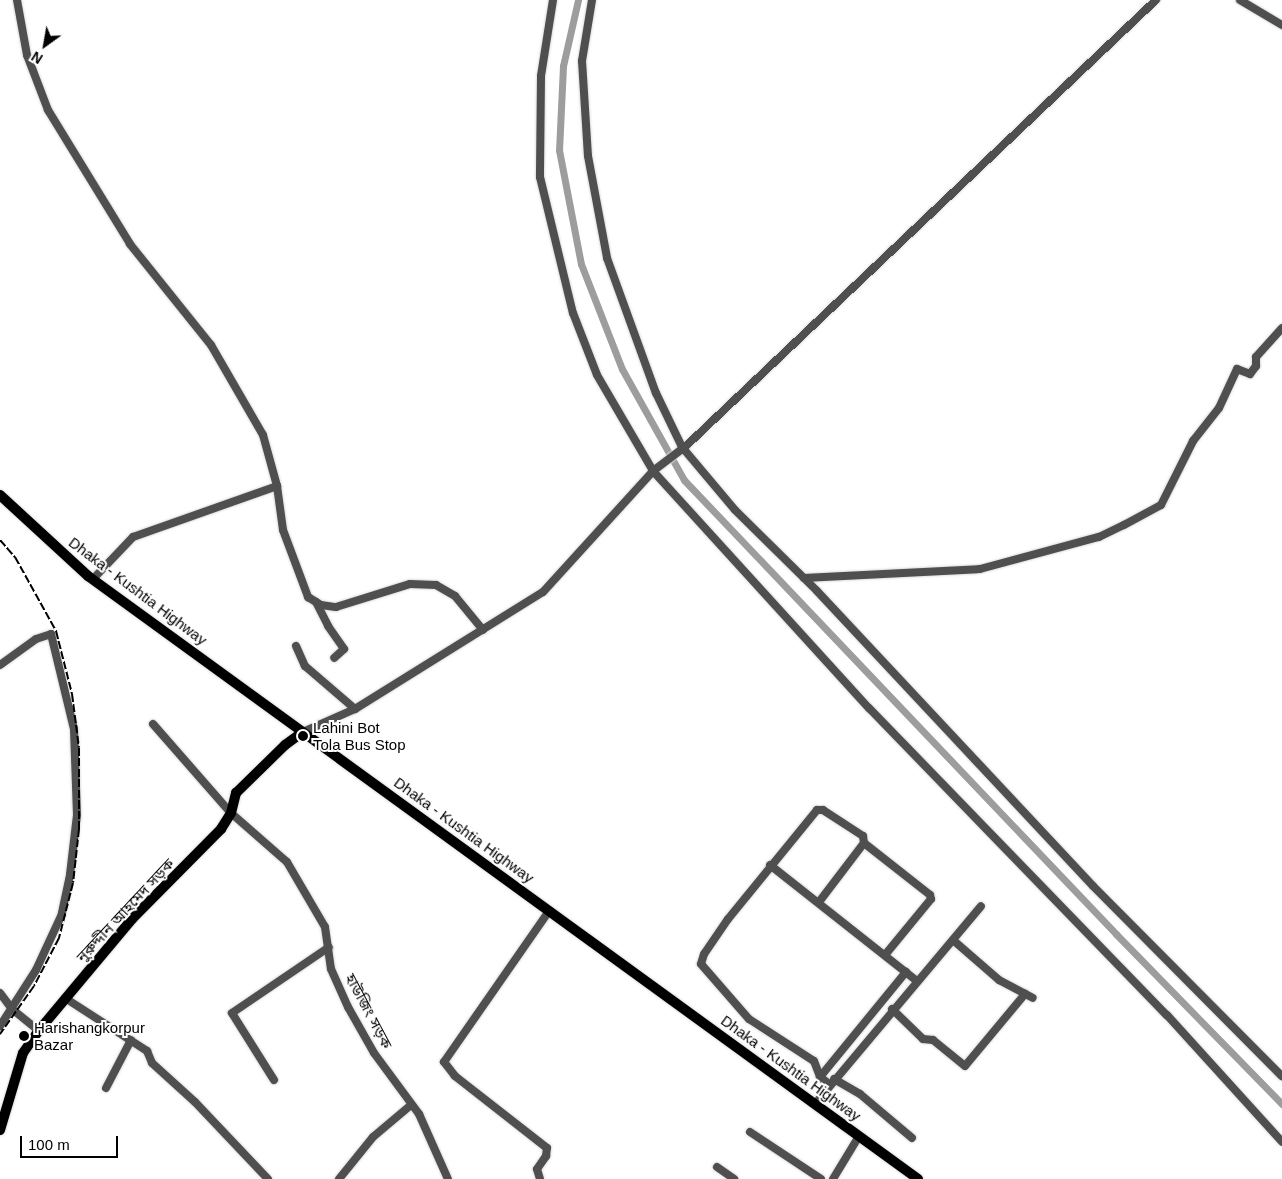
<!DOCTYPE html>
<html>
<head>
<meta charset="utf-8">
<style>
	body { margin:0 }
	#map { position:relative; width:1282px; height:1179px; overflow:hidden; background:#fff; font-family:Helvetica,"Noto Sans Bengali",sans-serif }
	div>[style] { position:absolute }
	.canal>* { height:7px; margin:-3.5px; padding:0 3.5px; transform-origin:3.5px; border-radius:3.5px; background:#9d9d9d }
	.roads { filter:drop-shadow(0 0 1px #dbdbdb) drop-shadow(0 0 1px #dbdbdb) }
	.minor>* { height:8px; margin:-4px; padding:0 4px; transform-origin:4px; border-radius:4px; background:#4f4f4f }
	.major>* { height:10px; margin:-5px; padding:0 5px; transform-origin:5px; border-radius:5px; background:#000 }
	.rail>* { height:2px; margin-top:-1px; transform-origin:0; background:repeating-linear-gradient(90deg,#000 0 8px,transparent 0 10.5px) }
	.dots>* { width:14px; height:14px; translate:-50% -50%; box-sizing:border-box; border:2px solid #fff; border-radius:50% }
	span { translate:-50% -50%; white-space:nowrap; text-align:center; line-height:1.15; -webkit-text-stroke:4px #fff; paint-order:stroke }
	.street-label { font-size:15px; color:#000 }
	.poi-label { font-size:15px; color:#000 }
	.left { translate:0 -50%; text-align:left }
	.north { position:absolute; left:20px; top:20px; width:50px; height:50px; -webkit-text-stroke:4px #fff; paint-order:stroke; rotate:212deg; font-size:14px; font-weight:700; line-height:20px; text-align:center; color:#000 }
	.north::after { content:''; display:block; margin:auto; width:18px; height:22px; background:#000; clip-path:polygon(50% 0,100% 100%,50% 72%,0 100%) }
	.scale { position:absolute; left:20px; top:1136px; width:98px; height:22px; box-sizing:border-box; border:2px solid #000; border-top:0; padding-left:6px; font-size:15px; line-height:18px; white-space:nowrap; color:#000; -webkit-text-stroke:4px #fff; paint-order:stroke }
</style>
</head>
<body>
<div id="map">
	<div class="canal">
		<i style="left:578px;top:0;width:68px;rotate:102.8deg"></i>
		<i style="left:563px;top:66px;width:84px;rotate:92.7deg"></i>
		<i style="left:559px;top:150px;width:116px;rotate:79.1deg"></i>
		<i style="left:581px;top:264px;width:113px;rotate:68.7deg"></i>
		<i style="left:622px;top:369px;width:127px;rotate:60.8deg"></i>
		<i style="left:684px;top:480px;width:627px;rotate:46.42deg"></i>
		<i style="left:1116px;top:934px;width:238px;rotate:45.7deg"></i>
	</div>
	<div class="roads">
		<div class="minor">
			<i style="left:17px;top:0;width:56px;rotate:79.7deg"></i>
			<i style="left:27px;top:55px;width:59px;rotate:69.1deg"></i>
			<i style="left:48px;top:110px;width:157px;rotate:58.5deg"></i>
			<i style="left:130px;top:244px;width:129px;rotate:51.3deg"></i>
			<i style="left:211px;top:345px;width:104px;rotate:60deg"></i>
			<i style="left:263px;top:435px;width:53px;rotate:74.6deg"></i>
			<i style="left:277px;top:486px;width:44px;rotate:82.2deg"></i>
			<i style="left:283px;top:530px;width:72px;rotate:69.5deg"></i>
			<i style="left:308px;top:597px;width:15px;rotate:32deg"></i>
			<i style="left:321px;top:605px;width:15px;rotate:8deg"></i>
			<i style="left:336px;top:607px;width:77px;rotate:-17.3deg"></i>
			<i style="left:410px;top:584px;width:26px;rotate:2deg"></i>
			<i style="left:436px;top:585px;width:22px;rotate:30deg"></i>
			<i style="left:455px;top:596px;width:44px;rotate:50.5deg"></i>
			<i style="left:553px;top:0;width:77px;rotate:99deg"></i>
			<i style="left:541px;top:76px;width:101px;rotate:90.6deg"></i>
			<i style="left:540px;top:177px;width:140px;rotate:76.4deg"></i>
			<i style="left:573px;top:313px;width:66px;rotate:68.8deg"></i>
			<i style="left:597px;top:375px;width:111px;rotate:59.7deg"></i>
			<i style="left:653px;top:471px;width:321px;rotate:47.7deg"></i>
			<i style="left:869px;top:708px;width:428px;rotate:45.9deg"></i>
			<i style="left:1167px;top:1015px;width:171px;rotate:47.8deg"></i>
			<i style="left:592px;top:0;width:62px;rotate:99.3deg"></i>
			<i style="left:582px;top:61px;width:95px;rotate:86.4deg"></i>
			<i style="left:588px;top:156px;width:104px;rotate:79.4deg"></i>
			<i style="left:607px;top:258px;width:144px;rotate:70.1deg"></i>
			<i style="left:656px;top:393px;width:60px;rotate:64.3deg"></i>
			<i style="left:682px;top:447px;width:82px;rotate:49.9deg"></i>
			<i style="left:735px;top:510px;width:115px;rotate:44.6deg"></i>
			<i style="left:817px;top:591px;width:404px;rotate:46.9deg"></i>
			<i style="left:1093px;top:886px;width:268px;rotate:45.2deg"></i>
			<i style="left:1240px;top:0;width:49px;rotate:30.8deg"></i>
			<i style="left:804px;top:578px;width:176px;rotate:-2.9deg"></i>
			<i style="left:980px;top:569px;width:123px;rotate:-15.1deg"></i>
			<i style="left:1099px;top:537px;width:28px;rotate:-26deg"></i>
			<i style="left:1124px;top:525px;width:42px;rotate:-28.4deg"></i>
			<i style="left:1161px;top:505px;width:72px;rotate:-63.4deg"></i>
			<i style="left:1193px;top:441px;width:42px;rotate:-51.8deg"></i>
			<i style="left:1219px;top:408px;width:43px;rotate:-65.2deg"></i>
			<i style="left:1237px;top:369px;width:14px;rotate:21deg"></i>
			<i style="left:1250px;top:374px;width:10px;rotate:-53deg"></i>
			<i style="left:1256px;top:366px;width:9px;rotate:-90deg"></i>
			<i style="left:1256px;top:357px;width:39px;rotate:-48deg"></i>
			<i style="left:93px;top:579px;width:58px;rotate:-46.4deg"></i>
			<i style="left:133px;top:537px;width:153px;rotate:-19.5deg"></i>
			<i style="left:316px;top:602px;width:27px;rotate:63deg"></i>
			<i style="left:328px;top:626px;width:28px;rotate:55deg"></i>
			<i style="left:344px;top:649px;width:13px;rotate:138deg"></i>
			<i style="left:296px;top:646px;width:22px;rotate:66deg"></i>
			<i style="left:305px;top:666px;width:66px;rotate:40.7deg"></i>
			<i style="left:0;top:665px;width:44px;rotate:-35.8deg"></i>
			<i style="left:36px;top:639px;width:16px;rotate:-18deg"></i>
			<i style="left:51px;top:634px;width:98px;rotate:76.4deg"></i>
			<i style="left:74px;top:729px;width:86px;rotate:88deg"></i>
			<i style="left:77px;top:815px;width:60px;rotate:96.7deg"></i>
			<i style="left:70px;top:875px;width:40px;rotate:102deg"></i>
			<i style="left:62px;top:914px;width:62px;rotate:114.9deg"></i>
			<i style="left:36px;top:970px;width:67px;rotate:122.7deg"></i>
			<i style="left:153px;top:724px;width:118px;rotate:48.8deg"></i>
			<i style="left:231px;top:813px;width:74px;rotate:41.2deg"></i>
			<i style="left:287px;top:862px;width:75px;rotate:59.7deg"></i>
			<i style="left:325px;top:927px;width:42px;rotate:81.9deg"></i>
			<i style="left:331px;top:969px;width:42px;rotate:65.9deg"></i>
			<i style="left:348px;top:1007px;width:53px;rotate:60.5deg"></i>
			<i style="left:374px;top:1053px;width:76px;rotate:53.6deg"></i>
			<i style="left:419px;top:1114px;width:71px;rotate:66deg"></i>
			<i style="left:303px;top:732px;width:57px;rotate:-23.9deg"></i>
			<i style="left:355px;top:709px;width:221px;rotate:-31.9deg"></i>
			<i style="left:543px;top:592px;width:164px;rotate:-47.7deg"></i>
			<i style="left:653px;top:471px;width:41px;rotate:-37.1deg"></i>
			<i style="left:686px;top:446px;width:648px;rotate:-43.5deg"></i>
			<i style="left:864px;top:843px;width:84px;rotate:38.2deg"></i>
			<i style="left:930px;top:895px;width:4px;rotate:76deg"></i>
			<i style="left:931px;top:899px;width:72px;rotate:129.4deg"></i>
			<i style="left:770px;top:865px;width:187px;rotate:38.3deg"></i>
			<i style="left:819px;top:902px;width:74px;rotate:-52.7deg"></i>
			<i style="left:864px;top:843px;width:7px;rotate:-98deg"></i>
			<i style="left:863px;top:836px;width:48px;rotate:-147deg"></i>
			<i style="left:823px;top:810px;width:6px;rotate:180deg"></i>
			<i style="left:817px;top:810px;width:141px;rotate:129.2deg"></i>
			<i style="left:728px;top:919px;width:42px;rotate:124.4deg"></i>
			<i style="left:704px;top:954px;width:10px;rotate:107deg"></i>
			<i style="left:701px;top:964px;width:73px;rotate:48.9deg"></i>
			<i style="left:749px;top:1019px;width:77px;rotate:32.9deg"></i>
			<i style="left:814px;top:1061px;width:17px;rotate:69deg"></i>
			<i style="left:820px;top:1077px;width:11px;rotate:38deg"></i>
			<i style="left:953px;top:940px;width:61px;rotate:41deg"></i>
			<i style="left:999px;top:980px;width:38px;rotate:28deg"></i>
			<i style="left:0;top:993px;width:20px;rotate:53deg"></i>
			<i style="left:12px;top:1009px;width:35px;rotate:39deg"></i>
			<i style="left:65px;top:998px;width:98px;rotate:32.9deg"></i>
			<i style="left:147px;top:1051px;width:13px;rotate:67deg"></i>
			<i style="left:152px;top:1063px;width:58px;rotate:42.2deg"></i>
			<i style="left:195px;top:1102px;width:106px;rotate:46.5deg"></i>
			<i style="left:892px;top:1009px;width:43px;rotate:44.1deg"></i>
			<i style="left:923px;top:1039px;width:10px;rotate:6deg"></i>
			<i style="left:933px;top:1040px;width:41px;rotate:39.1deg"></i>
			<i style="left:965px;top:1066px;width:94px;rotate:-50.2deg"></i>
			<i style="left:820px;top:1077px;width:136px;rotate:-50.7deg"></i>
			<i style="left:834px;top:1079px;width:30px;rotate:30deg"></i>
			<i style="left:860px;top:1094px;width:68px;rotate:40.2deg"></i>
			<i style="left:274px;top:1080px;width:79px;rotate:-122.1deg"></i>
			<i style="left:232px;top:1013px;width:117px;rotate:-34.2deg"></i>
			<i style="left:106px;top:1088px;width:54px;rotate:-62.5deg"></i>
			<i style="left:815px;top:1104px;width:258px;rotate:-50deg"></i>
			<i style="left:750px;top:1132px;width:85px;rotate:33.5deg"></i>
			<i style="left:717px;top:1167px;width:21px;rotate:35deg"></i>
			<i style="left:339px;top:1179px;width:54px;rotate:-51deg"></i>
			<i style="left:373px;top:1137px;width:50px;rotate:-40.1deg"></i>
			<i style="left:540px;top:1179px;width:10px;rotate:-107deg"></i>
			<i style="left:537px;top:1169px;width:16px;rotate:-55deg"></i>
			<i style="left:546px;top:1156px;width:8px;rotate:-83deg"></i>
			<i style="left:547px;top:1148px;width:117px;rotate:-142deg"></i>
			<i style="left:455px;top:1076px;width:18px;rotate:-128deg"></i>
			<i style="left:444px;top:1062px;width:184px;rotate:-55.2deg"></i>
			<i style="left:833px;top:1179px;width:50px;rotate:-58.8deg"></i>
		</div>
		<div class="major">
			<i style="left:0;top:495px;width:120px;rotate:42.6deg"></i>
			<i style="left:88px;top:576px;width:1026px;rotate:36deg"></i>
			<i style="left:0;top:1130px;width:80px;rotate:-73.4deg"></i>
			<i style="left:23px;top:1053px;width:29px;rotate:-55deg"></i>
			<i style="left:40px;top:1029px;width:143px;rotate:-50.1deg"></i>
			<i style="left:132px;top:919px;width:127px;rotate:-45.3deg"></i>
			<i style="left:221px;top:829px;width:19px;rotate:-58deg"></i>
			<i style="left:231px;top:813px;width:21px;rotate:-76deg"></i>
			<i style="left:236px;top:793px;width:69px;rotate:-44.4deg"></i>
			<i style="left:285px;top:745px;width:22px;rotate:-36deg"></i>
		</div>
	</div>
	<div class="rail">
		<i style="left:0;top:540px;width:23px;rotate:49deg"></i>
		<i style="left:15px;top:557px;width:85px;rotate:61deg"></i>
		<i style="left:56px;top:631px;width:65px;rotate:75.7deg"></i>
		<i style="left:72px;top:694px;width:54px;rotate:82.6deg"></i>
		<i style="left:79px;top:748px;width:81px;rotate:90deg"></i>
		<i style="left:79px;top:829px;width:54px;rotate:96.3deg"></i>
		<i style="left:73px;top:883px;width:57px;rotate:104.3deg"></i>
		<i style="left:59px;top:938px;width:54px;rotate:117.5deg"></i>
		<i style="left:34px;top:986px;width:59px;rotate:125.3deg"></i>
	</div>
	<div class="dots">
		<i style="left:303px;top:736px;background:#000"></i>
		<i style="left:24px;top:1036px;background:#000"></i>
	</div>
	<div class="street-label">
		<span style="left:138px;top:591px;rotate:37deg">Dhaka - Kushtia Highway</span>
		<span style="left:464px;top:830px;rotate:36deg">Dhaka - Kushtia Highway</span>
		<span style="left:125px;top:910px;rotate:-47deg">নুরুদ্দীন আহমেদ সড়ক</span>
		<span style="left:369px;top:1011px;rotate:62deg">হাউজিং সড়ক</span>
		<span style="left:791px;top:1068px;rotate:36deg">Dhaka - Kushtia Highway</span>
	</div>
	<div class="poi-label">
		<span class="left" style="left:313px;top:736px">Lahini Bot<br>Tola Bus Stop</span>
		<span class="left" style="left:34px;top:1036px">Harishangkorpur<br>Bazar</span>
	</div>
	<div class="north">N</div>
	<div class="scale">100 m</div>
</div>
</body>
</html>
